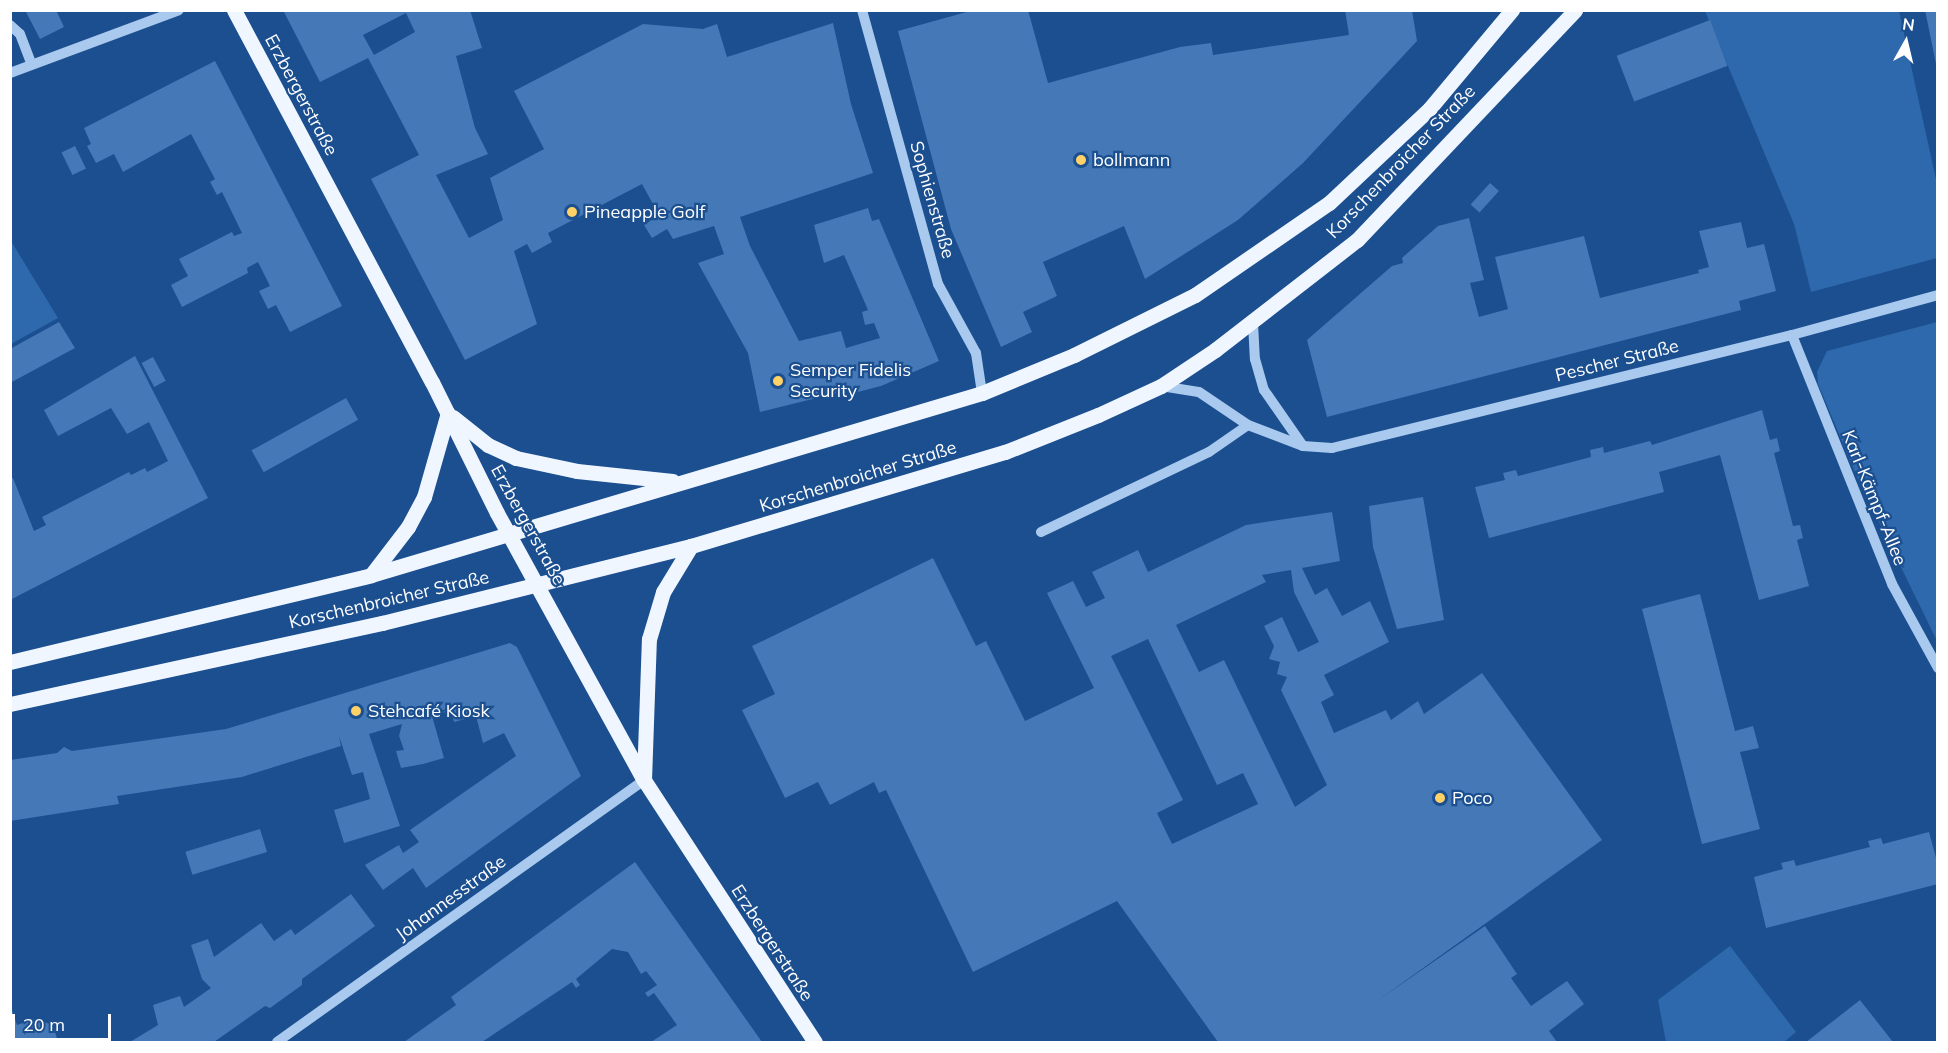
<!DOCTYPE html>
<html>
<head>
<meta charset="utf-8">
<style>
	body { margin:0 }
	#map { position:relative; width:1948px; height:1053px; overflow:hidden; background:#1b4f8f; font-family:Mulish,sans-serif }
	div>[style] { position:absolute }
	.green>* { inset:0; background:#2e69ad }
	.building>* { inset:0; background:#4478b7; transform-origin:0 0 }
	.minor>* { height:10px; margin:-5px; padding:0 5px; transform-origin:5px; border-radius:5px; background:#a9c9ee }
	.major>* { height:15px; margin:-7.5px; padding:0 7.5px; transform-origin:7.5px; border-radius:7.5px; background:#f0f6ff }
	.dots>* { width:16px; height:16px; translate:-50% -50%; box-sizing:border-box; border:3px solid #1b4f8f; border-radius:50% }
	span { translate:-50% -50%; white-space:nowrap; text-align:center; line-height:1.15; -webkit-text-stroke:4.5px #1b4f8f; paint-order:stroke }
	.street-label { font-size:18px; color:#fff }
	.poi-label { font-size:18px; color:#fff }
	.left { translate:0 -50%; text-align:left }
	.frame { position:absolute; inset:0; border:12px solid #fff; pointer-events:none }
	.north { position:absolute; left:1876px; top:12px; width:60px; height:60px; -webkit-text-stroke:4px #1b4f8f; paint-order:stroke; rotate:8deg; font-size:16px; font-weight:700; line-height:24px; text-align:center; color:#fff }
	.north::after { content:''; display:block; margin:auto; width:21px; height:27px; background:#fff; clip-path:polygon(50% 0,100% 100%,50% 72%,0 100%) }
	.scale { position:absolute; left:12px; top:1014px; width:99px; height:27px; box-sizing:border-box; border:3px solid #fff; border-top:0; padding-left:8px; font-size:18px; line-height:21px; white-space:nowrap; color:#fff; -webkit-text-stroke:4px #1b4f8f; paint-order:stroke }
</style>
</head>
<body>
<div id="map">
	<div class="green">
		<i style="clip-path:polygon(1705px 11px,1899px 11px,1937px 184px,1937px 258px,1811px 292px,1794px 224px)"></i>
		<i style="clip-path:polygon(11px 241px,58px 318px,11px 344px,10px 344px)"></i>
		<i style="clip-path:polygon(1937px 322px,1938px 322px,1937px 641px,1857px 477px,1818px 384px,1817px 372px,1827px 351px)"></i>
		<i style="clip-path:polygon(1730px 946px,1796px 1032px,1784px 1042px,1666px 1042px,1658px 1000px)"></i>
	</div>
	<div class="building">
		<i style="clip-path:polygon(25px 10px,56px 10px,64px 27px,40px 39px)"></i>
		<i style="clip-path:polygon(evenodd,283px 10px,470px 10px,482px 48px,456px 56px,475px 128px,488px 154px,436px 175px,469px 238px,503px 220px,490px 178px,544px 149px,514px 91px,643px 24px,703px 29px,717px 24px,727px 57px,833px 23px,851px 104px,873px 173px,740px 217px,750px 246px,799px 341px,841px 331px,846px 348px,880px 338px,874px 323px,865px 325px,862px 312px,868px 310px,844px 255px,824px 263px,814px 225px,868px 208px,872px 221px,879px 219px,939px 361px,881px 386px,858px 392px,857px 388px,760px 412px,748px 353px,698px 263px,724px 254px,714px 226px,673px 239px,667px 229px,652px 238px,644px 225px,659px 215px,642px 184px,548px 233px,552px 242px,532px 253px,527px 244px,514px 251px,537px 324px,465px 360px,371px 179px,419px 155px,368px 58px,320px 82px,283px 10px,406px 13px,415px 32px,374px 55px,363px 35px,406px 13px)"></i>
		<i style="clip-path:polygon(974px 10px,1028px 10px,1048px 83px,1180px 47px,1211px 43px,1213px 55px,1349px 35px,1345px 10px,1412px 10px,1417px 41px,1303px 163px,1238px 220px,1145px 279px,1124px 226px,1043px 262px,1057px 296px,1023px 312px,1032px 332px,1001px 347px,951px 229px,898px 31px)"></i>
		<i style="clip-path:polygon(1925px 10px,1938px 10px,1938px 64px,1936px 64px)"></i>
		<i style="left:1710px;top:20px;width:49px;height:100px;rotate:69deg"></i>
		<i style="clip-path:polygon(215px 61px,342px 306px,290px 332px,276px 305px,268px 309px,259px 291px,270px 286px,258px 262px,247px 268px,248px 273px,182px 307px,171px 285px,188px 276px,179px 259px,232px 232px,234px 236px,242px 233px,222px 192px,217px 195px,210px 182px,215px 179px,191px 134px,123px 172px,114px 154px,96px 163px,87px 146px,91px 144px,84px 128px)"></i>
		<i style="left:75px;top:146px;width:25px;height:15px;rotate:64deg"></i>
		<i style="left:1490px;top:183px;width:12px;height:29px;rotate:42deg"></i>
		<i style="clip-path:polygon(1469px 218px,1484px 280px,1470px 283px,1479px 317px,1508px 309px,1495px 257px,1584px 236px,1600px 298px,1699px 273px,1698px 270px,1709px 267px,1699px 231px,1741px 222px,1747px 248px,1764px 244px,1776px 291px,1739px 301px,1741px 310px,1327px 417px,1307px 340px,1392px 266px,1403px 263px,1402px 258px,1438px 226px)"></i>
		<i style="clip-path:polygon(59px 322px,75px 348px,10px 383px,10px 349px)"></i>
		<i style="clip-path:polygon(135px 356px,208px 498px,10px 600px,10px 479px,13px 478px,34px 531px,46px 525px,42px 517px,129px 472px,131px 475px,145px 468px,147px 472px,168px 461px,149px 422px,127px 434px,111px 408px,58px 436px,44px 410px)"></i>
		<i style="left:153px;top:357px;width:27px;height:13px;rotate:62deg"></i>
		<i style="left:346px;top:398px;width:25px;height:108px;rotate:61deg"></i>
		<i style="clip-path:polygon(1762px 410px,1770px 440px,1777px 438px,1780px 451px,1774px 453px,1793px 526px,1800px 525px,1803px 538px,1797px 540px,1809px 586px,1759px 600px,1720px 455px,1659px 472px,1664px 492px,1489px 538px,1475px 487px,1505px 480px,1503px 473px,1516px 470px,1518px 476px,1591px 457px,1590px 450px,1603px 447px,1604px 453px,1650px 441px,1652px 445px)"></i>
		<i style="clip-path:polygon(1423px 497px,1444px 620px,1397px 629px,1373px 547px,1369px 506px)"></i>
		<i style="clip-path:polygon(evenodd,1332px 512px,1340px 561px,1302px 568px,1315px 595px,1327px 588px,1342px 616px,1370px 601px,1389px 642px,1324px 675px,1334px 695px,1321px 702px,1334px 733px,1386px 710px,1391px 720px,1418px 701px,1424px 714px,1482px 673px,1602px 840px,1377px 1001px,1485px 926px,1517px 974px,1511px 978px,1531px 1006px,1567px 981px,1584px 1004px,1549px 1031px,1557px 1042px,1218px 1042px,1117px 901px,973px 972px,886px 790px,879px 793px,874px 782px,830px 805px,818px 782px,785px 798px,742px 710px,775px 694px,752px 646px,933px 558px,976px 646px,986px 641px,1025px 721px,1094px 688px,1047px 593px,1073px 581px,1086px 607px,1105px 598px,1092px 572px,1138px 550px,1148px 572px,1246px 525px,1332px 512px,1291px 570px,1294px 592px,1319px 642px,1298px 652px,1282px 617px,1264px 626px,1274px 646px,1269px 659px,1280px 662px,1277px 674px,1287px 677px,1281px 690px,1327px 785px,1295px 807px,1224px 660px,1199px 672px,1176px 625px,1266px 582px,1262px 575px,1291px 570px,1332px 512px,1148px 639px,1217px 785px,1243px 773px,1258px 804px,1172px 844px,1157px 813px,1183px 800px,1111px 656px,1148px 639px)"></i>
		<i style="clip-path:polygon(1700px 594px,1735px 731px,1753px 726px,1759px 748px,1740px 752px,1760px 829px,1702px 844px,1642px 609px)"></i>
		<i style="clip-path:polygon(510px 643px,517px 647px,581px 776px,426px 888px,413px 868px,383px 890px,365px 865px,399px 845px,403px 853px,419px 842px,410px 830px,516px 756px,504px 733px,483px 743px,476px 716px,454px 722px,451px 710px,432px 716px,444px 758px,423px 764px,401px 768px,396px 751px,404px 750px,399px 736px,402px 724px,369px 734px,400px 826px,344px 843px,334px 810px,370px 799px,363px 772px,352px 775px,339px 736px,341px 746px,242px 777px,117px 796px,119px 804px,10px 821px,10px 760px,57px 753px,64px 747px,72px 751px,226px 729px)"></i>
		<i style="left:260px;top:829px;width:24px;height:78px;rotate:73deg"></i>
		<i style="clip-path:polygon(1929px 832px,1938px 865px,1938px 884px,1766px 928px,1754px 877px,1783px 869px,1781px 863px,1794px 860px,1796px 866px,1870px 847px,1868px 841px,1881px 838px,1883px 844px)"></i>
		<i style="clip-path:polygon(635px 862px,762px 1042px,651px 1042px,677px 1025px,654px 993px,648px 997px,645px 993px,657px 985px,646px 971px,641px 974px,628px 952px,612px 949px,576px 979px,580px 985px,576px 988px,572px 982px,482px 1042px,404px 1042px,456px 1005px,451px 997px)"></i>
		<i style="clip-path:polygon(351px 894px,375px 926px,302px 979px,302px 985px,270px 1008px,265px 1006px,214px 1042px,130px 1042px,158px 1025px,153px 1005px,180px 996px,184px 1007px,211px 988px,202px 979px,191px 945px,208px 939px,214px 957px,261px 923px,274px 941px,291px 929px,295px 935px)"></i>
		<i style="clip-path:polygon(1860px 1000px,1893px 1042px,1806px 1042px,1837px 1018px)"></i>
		<i style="clip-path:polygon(10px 1004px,17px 1025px,35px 1019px,53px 1025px,58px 1042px,10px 1042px)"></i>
	</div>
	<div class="minor">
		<i style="left:862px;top:10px;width:284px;rotate:74.5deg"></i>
		<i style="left:938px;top:284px;width:79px;rotate:61.2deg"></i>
		<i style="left:976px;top:353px;width:40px;rotate:81.5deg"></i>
		<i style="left:10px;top:25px;width:13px;rotate:42deg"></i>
		<i style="left:20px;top:34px;width:31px;rotate:69deg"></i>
		<i style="left:10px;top:73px;width:180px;rotate:-20.4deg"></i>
		<i style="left:1253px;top:323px;width:36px;rotate:87deg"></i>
		<i style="left:1255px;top:359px;width:32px;rotate:74deg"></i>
		<i style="left:1264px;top:390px;width:68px;rotate:55.1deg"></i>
		<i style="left:1792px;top:335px;width:268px;rotate:68.1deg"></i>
		<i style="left:1892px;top:584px;width:96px;rotate:61.3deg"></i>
		<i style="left:1161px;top:386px;width:38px;rotate:9deg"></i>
		<i style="left:1199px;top:392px;width:59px;rotate:34deg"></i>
		<i style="left:1248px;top:425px;width:59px;rotate:20.9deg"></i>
		<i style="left:1303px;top:446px;width:29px;rotate:4deg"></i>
		<i style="left:1332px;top:448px;width:474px;rotate:-13.8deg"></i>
		<i style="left:1792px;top:335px;width:151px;rotate:-15.3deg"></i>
		<i style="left:1041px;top:532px;width:186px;rotate:-25.5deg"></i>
		<i style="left:1209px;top:452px;width:47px;rotate:-34.7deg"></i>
		<i style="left:277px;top:1042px;width:451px;rotate:-35.5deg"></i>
	</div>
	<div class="major">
		<i style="left:234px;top:10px;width:421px;rotate:62deg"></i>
		<i style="left:432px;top:382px;width:146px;rotate:63.6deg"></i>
		<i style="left:497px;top:513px;width:305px;rotate:61.2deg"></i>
		<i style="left:644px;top:780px;width:313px;rotate:56.9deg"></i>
		<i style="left:453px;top:417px;width:45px;rotate:38.7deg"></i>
		<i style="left:488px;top:445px;width:31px;rotate:25deg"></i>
		<i style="left:516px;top:458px;width:62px;rotate:12deg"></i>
		<i style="left:577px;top:471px;width:96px;rotate:6deg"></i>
		<i style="left:371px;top:575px;width:61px;rotate:-52.4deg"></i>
		<i style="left:408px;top:527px;width:34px;rotate:-62deg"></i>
		<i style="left:424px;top:497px;width:87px;rotate:-74.1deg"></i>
		<i style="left:10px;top:662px;width:371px;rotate:-13.5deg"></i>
		<i style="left:371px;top:575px;width:638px;rotate:-16.59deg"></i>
		<i style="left:982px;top:393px;width:100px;rotate:-22.4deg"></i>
		<i style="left:1074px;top:355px;width:135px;rotate:-26.4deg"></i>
		<i style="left:1195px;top:295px;width:163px;rotate:-34.5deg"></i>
		<i style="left:1329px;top:203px;width:139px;rotate:-43.2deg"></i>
		<i style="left:1430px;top:108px;width:128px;rotate:-50.1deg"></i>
		<i style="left:10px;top:704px;width:381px;rotate:-12.3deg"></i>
		<i style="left:382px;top:623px;width:318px;rotate:-14deg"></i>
		<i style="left:691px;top:546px;width:328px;rotate:-16.7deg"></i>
		<i style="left:1005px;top:452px;width:100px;rotate:-21.7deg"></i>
		<i style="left:1098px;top:415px;width:69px;rotate:-24.7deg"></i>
		<i style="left:1161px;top:386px;width:65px;rotate:-33.7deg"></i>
		<i style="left:1215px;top:350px;width:180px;rotate:-37.8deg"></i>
		<i style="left:1357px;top:240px;width:317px;rotate:-46.5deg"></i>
		<i style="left:644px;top:780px;width:141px;rotate:-88deg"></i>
		<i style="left:649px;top:639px;width:49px;rotate:-73.4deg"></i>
		<i style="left:663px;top:592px;width:54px;rotate:-58.7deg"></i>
	</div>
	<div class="dots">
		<i style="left:1081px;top:160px;background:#ffd166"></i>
		<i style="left:572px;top:212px;background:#ffd166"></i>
		<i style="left:778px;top:381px;background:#ffd166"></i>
		<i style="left:356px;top:711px;background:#ffd166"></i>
		<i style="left:1440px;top:798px;background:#ffd166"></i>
	</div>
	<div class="street-label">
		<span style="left:301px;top:95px;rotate:62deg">Erzbergerstraße</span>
		<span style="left:1401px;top:162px;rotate:-46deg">Korschenbroicher Straße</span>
		<span style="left:932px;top:200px;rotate:74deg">Sophienstraße</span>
		<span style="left:1617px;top:361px;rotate:-14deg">Pescher Straße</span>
		<span style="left:858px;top:477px;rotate:-17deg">Korschenbroicher Straße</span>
		<span style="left:1874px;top:498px;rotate:68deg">Karl-Kämpf-Allee</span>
		<span style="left:528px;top:525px;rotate:61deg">Erzbergerstraße</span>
		<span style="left:389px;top:600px;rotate:-13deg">Korschenbroicher Straße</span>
		<span style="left:451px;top:898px;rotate:-36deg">Johannesstraße</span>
		<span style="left:772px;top:943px;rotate:57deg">Erzbergerstraße</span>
	</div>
	<div class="poi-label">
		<span class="left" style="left:1093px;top:160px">bollmann</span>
		<span class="left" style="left:584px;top:212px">Pineapple Golf</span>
		<span class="left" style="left:790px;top:381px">Semper Fidelis<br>Security</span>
		<span class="left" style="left:368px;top:711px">Stehcafé Kiosk</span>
		<span class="left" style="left:1452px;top:798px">Poco</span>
	</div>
	<div class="frame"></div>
	<div class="north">N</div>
	<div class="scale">20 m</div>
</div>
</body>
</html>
